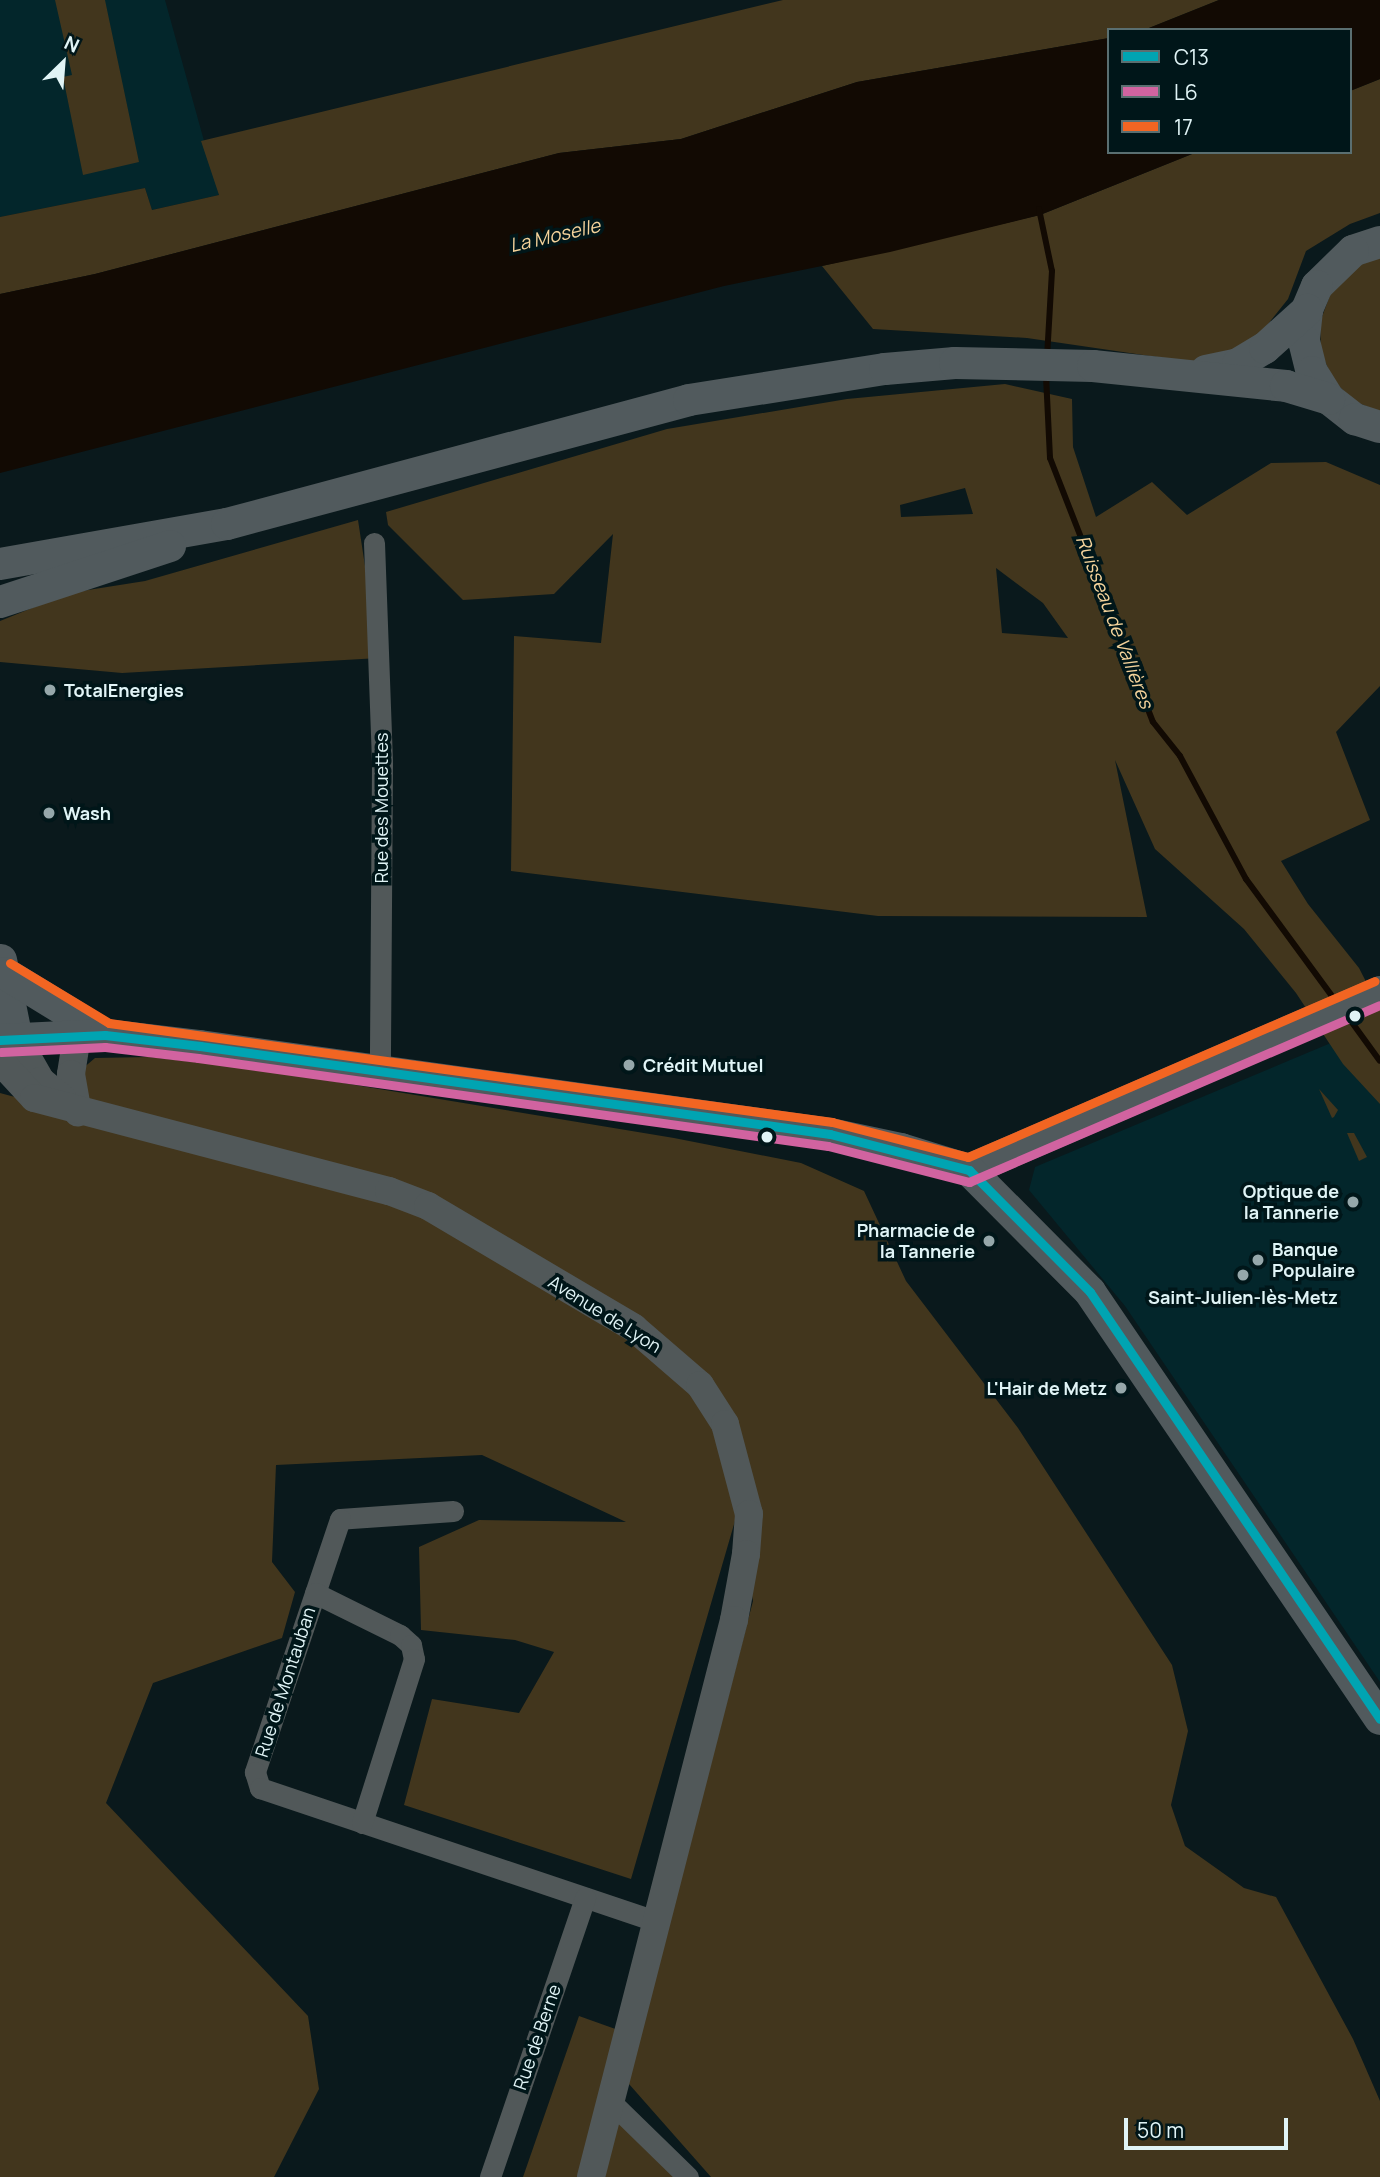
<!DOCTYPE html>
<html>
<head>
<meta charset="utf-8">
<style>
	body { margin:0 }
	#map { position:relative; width:1380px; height:2177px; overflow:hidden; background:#0a191c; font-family:Manrope,sans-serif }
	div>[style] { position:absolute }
	.built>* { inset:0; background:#03262b }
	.green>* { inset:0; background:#42361d }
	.water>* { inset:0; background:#120a03 }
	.stream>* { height:6px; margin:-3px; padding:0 3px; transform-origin:3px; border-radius:3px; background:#120a03 }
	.minor>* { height:21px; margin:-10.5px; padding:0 10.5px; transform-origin:10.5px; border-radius:10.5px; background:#515859 }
	.tertiary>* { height:28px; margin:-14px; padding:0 14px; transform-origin:14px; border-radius:14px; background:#515859 }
	.secondary>* { height:32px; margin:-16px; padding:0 16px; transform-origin:16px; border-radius:16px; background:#515a5d }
	.bus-1>* { height:9px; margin:-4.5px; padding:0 4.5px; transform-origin:4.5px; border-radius:4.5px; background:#00a4b2 }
	.bus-2>* { height:9px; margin:-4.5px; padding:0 4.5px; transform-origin:4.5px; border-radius:4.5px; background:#d163a0 }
	.bus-3>* { height:9px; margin:-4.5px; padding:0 4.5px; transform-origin:4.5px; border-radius:4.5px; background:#f26522 }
	.dots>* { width:19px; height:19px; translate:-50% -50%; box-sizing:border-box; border:4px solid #001619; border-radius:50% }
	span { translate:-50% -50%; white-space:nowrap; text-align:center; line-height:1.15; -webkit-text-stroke:7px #001619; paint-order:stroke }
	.poi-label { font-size:18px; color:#e0f4f6; font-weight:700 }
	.left { translate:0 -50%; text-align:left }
	.right { translate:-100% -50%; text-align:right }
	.street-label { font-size:18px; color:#e0f4f6 }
	.water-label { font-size:19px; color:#f4d39b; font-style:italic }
	.legend { position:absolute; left:1107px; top:28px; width:245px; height:126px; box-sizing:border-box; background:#001619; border:2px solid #5a6f71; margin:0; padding:9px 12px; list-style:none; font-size:21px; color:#e0f4f6 }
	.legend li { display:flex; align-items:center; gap:14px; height:35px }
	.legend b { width:35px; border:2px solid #5a6f71 }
	.north { position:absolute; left:28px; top:28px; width:70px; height:70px; -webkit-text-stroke:5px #001619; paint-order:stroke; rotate:25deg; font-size:19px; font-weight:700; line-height:28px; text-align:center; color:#e0f4f6 }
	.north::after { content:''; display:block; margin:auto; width:24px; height:32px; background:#e0f4f6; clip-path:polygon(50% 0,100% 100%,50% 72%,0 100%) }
	.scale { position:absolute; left:1124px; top:2118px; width:164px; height:32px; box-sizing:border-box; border:4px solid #e0f4f6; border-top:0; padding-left:9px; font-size:21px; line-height:24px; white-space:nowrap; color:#e0f4f6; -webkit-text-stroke:5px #001619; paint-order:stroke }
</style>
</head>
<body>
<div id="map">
	<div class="built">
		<i style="clip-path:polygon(0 0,165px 0,219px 195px,152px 210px,145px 188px,0 217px)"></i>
		<i style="clip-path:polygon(1338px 1040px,1380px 1093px,1380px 1682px,1125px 1306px,1029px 1190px,1035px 1167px)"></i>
	</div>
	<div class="green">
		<i style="clip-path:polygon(55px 0,105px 0,139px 162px,83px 175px,63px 77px,72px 75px)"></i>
		<i style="clip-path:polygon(783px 0,1219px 0,1144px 30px,1109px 30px,1109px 38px,857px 82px,681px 139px,559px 153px,95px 274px,0 294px,0 217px,145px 188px,152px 210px,219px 195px,201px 141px)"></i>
		<i style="clip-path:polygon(1380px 79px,1380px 213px,1350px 224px,1306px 251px,1288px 299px,1249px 348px,1191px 362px,1027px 338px,873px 329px,822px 266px,1040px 215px,1197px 152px,1350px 152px,1350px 91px)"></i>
		<i style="clip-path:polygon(1380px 257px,1380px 412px,1354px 401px,1333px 380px,1321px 352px,1320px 322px,1332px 290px,1355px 267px)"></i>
		<i style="clip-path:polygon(evenodd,1005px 384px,1072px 399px,1073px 447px,1096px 517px,1152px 482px,1187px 515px,1271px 463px,1326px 462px,1380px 485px,1380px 686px,1336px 732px,1370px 820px,1281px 861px,1308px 904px,1359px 968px,1380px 1009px,1380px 1104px,1343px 1064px,1296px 993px,1244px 929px,1155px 849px,1115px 760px,1147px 917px,878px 916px,511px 871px,514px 636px,601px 643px,613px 534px,554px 594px,463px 600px,388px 525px,386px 512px,667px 429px,847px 399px,1005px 384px,965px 488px,973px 514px,901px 517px,900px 505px,965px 488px,1005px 384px,996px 568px,1043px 603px,1068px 638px,1002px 633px,996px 568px)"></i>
		<i style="clip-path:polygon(358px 520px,379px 658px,122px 673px,0 662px,0 621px,69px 593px,145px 581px)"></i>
		<i style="clip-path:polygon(149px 1057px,265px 1070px,674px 1138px,801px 1163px,864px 1191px,906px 1281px,1018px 1428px,1172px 1665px,1188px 1731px,1171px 1805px,1185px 1846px,1244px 1888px,1276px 1897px,1353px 2039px,1380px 2101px,1380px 2177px,711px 2177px,614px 2067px,600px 2102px,677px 2177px,523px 2177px,579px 2016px,635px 2036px,674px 1905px,753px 1601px,737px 1514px,631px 1879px,404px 1805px,432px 1699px,519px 1713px,554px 1652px,515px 1640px,421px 1630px,419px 1547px,479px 1520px,626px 1522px,482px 1455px,276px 1465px,272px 1562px,295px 1592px,282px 1638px,153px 1683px,106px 1803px,308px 2016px,319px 2089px,274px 2177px,0 2177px,0 1093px,41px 1104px,95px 1058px)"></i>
		<i style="clip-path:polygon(1319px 1089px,1338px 1110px,1334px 1117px,1332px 1118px)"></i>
		<i style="clip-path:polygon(1347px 1133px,1354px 1133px,1367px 1157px,1359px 1161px)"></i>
	</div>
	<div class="water">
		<i style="clip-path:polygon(1219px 0,1380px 0,1380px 79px,1350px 91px,1350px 30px,1144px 30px)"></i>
		<i style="clip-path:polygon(1109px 38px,1109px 152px,1197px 152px,1040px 215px,890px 252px,724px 286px,0 473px,0 294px,95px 274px,559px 153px,681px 139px,857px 82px)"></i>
	</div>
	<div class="stream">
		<i style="left:1039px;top:209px;width:63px;rotate:78.2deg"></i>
		<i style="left:1052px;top:271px;width:87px;rotate:93.3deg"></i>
		<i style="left:1046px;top:376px;width:82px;rotate:87.2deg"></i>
		<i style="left:1050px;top:458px;width:283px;rotate:68.7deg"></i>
		<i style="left:1153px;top:722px;width:43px;rotate:51.5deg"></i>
		<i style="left:1180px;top:756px;width:140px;rotate:61.8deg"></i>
		<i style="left:1246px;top:879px;width:150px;rotate:53.7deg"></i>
		<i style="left:1348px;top:1017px;width:54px;rotate:54deg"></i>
	</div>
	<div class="minor">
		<i style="left:374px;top:543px;width:220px;rotate:87.9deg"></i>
		<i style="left:382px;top:763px;width:310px;rotate:90.4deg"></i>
		<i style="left:453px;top:1511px;width:113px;rotate:176deg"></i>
		<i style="left:340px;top:1519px;width:267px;rotate:108.6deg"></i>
		<i style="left:255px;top:1772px;width:17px;rotate:73deg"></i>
		<i style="left:260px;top:1788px;width:417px;rotate:18.6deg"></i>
		<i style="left:315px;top:1593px;width:95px;rotate:26.3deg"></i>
		<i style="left:400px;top:1635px;width:15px;rotate:42deg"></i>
		<i style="left:411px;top:1645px;width:14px;rotate:78deg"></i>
		<i style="left:414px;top:1659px;width:172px;rotate:107.6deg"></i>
		<i style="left:610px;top:2101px;width:109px;rotate:44.3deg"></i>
		<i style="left:490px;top:2177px;width:295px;rotate:-71.2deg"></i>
	</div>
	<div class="tertiary">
		<i style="left:77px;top:1036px;width:38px;rotate:99deg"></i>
		<i style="left:71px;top:1074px;width:39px;rotate:80deg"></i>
		<i style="left:17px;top:1039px;width:48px;rotate:60.3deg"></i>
		<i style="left:41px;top:1081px;width:28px;rotate:39deg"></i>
		<i style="left:0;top:1061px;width:50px;rotate:47.4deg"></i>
		<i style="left:34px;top:1098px;width:367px;rotate:14.7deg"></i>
		<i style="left:389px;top:1191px;width:42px;rotate:21deg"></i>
		<i style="left:428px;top:1206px;width:239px;rotate:30.6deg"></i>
		<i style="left:634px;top:1328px;width:87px;rotate:40.8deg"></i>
		<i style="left:700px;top:1385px;width:46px;rotate:57.3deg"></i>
		<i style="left:725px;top:1424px;width:93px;rotate:75.1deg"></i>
		<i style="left:749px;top:1514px;width:40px;rotate:94.3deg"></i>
		<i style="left:746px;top:1554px;width:67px;rotate:100.3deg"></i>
		<i style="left:734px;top:1620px;width:575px;rotate:104.4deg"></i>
	</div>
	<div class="secondary">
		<i style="left:1380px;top:242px;width:28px;rotate:162deg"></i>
		<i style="left:1353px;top:251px;width:50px;rotate:135.8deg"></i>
		<i style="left:1317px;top:286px;width:26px;rotate:113deg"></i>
		<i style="left:1307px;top:310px;width:31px;rotate:96deg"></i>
		<i style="left:1304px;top:341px;width:32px;rotate:76deg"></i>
		<i style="left:1312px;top:372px;width:32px;rotate:58deg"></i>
		<i style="left:1329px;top:399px;width:33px;rotate:38deg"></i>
		<i style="left:1355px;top:419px;width:26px;rotate:18deg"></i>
		<i style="left:1206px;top:371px;width:33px;rotate:-12deg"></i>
		<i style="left:1238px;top:364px;width:31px;rotate:-31deg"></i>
		<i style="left:1265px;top:348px;width:57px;rotate:-42.1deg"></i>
		<i style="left:0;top:564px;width:230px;rotate:-10deg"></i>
		<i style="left:227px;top:524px;width:478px;rotate:-15deg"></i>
		<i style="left:689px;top:400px;width:198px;rotate:-9deg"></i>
		<i style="left:885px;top:369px;width:70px;rotate:-4.9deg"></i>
		<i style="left:955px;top:363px;width:138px;rotate:1.2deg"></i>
		<i style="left:1093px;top:366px;width:194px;rotate:5.9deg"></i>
		<i style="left:1286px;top:386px;width:45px;rotate:16.8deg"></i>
		<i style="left:0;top:602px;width:179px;rotate:-18.2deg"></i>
		<i style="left:1px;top:960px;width:81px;rotate:78.6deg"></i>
		<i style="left:4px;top:973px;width:119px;rotate:31.5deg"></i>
		<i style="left:0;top:1040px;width:105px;rotate:-2.7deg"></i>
		<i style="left:105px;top:1035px;width:96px;rotate:6.6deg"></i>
		<i style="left:200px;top:1046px;width:636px;rotate:7.95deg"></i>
		<i style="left:830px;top:1134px;width:73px;rotate:11.9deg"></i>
		<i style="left:901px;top:1149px;width:71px;rotate:17.2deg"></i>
		<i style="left:969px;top:1170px;width:448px;rotate:-23.4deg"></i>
		<i style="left:969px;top:1170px;width:172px;rotate:45.2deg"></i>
		<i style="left:1090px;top:1292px;width:516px;rotate:55.82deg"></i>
	</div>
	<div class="bus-1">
		<i style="left:0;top:1040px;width:105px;rotate:-2.7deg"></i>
		<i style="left:105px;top:1035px;width:96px;rotate:6.6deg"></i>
		<i style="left:200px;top:1046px;width:636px;rotate:7.95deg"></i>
		<i style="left:830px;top:1134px;width:144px;rotate:14.5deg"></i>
		<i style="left:969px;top:1170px;width:172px;rotate:45.2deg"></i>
		<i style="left:1090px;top:1292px;width:516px;rotate:55.82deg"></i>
	</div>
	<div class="bus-2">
		<i style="left:1px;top:1052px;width:104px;rotate:-2.8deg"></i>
		<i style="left:105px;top:1047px;width:94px;rotate:6.7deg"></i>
		<i style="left:198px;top:1058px;width:636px;rotate:7.95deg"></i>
		<i style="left:828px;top:1146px;width:146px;rotate:14.3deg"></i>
		<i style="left:969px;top:1182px;width:447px;rotate:-23.3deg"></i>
	</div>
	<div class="bus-3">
		<i style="left:10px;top:963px;width:116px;rotate:31.2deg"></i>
		<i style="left:109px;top:1023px;width:730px;rotate:7.8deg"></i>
		<i style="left:832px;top:1122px;width:140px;rotate:14.4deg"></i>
		<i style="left:968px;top:1157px;width:443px;rotate:-23.4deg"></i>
	</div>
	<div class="dots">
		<i style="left:50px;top:690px;background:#95a7aa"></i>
		<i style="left:49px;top:813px;background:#95a7aa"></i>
		<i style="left:1355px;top:1016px;background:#e0f4f6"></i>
		<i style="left:629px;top:1065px;background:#95a7aa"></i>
		<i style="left:767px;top:1137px;background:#e0f4f6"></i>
		<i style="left:1353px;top:1202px;background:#95a7aa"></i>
		<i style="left:989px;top:1241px;background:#95a7aa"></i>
		<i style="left:1258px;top:1260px;background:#95a7aa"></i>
		<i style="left:1243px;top:1275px;background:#95a7aa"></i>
		<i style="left:1121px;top:1388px;background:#95a7aa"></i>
	</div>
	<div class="poi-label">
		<span class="left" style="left:64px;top:690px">TotalEnergies</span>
		<span class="left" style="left:63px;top:813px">Wash</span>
		<span class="left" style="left:643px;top:1065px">Crédit Mutuel</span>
		<span class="right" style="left:1339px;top:1202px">Optique de<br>la Tannerie</span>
		<span class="right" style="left:975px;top:1241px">Pharmacie de<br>la Tannerie</span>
		<span class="left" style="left:1272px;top:1260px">Banque<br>Populaire</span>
		<span style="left:1243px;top:1297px">Saint-Julien-lès-Metz</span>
		<span class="right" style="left:1107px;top:1388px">L'Hair de Metz</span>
	</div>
	<div class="street-label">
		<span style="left:381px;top:808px;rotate:-90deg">Rue des Mouettes</span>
		<span style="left:605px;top:1314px;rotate:32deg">Avenue de Lyon</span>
		<span style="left:285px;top:1682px;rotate:-72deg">Rue de Montauban</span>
		<span style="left:537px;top:2037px;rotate:-71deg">Rue de Berne</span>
	</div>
	<div class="water-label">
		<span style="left:555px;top:236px;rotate:-13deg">La Moselle</span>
		<span style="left:1114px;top:622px;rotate:69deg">Ruisseau de Vallières</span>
	</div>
	<ul class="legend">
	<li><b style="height:9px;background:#00a4b2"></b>C13</li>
	<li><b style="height:9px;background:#d163a0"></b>L6</li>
	<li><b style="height:9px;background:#f26522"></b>17</li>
	</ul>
	<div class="north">N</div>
	<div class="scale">50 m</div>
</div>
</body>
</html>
